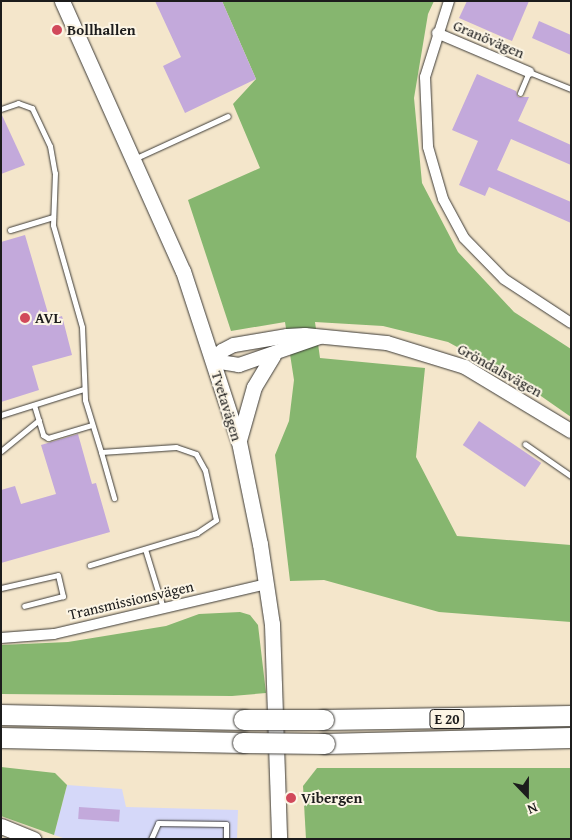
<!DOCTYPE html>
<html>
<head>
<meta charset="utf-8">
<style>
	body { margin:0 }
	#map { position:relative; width:572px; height:840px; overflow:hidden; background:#f4e6cb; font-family:"Gentium Book Plus",serif }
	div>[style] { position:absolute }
	.built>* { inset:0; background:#d5d8f9 }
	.forest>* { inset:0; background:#86b66f }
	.building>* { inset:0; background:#c3a9db; transform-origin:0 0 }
	.roads { filter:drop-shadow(0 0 1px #3c3a36) drop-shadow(0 0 1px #3c3a36) }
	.service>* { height:5px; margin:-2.5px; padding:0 2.5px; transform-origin:2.5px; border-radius:2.5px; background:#fff }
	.minor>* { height:10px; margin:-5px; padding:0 5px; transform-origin:5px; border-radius:5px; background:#fff }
	.tertiary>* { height:14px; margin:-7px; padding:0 7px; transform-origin:7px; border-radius:7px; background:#fff }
	.secondary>* { height:15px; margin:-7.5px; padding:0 7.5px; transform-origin:7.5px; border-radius:7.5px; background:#fff }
	.motorway>* { height:20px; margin:-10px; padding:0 10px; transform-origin:10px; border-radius:10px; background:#fff }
	.bridges { filter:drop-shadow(0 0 1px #3c3a36) drop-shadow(0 0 1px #3c3a36) }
	.motorway-bridge>* { height:20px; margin:-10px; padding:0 10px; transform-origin:10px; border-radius:10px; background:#fff }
	.dots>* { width:14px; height:14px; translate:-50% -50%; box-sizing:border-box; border:2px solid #fcf5e5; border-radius:50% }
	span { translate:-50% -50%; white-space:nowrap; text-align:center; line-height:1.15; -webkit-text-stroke:4px #fcf5e5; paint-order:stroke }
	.shield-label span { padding:1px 4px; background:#fcf5e5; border:1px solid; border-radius:4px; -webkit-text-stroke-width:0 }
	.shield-label { font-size:14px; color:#1c1c1c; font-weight:700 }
	.poi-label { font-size:15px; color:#1c1c1c; font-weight:700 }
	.left { translate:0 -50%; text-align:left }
	.street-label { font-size:15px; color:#1c1c1c }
	.frame { position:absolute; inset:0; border:2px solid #1c1c1c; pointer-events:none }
	.north { position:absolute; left:502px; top:770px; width:50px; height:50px; -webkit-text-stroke:4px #fcf5e5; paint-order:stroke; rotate:158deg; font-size:14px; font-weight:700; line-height:20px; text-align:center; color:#1c1c1c }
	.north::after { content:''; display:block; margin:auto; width:18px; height:22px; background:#1c1c1c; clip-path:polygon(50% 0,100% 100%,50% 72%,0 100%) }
</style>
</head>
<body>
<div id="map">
	<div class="built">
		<i style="clip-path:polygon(67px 785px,122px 789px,126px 807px,238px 810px,237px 839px,66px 839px,54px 835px)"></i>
	</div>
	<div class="forest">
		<i style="clip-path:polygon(222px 1px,434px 1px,428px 14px,414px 98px,422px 183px,458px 252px,514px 312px,571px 349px,571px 417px,518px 380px,448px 342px,383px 326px,315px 322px,320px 358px,425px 368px,416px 457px,457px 536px,571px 545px,571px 622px,439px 612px,324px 580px,290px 581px,275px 455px,289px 421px,294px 380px,285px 322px,231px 331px,188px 200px,260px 168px,233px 104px,256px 79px)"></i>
		<i style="clip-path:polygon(240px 612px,250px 615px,258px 625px,266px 693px,232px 696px,1px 694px,1px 645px,68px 642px,166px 626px,199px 614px)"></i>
		<i style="clip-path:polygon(1px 767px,55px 773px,67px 785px,54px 835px,1px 816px)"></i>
		<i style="clip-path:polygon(317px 768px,571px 768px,571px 839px,306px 839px,303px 786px)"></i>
	</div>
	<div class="building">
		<i style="clip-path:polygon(155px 1px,222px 1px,256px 79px,185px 113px,163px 66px,181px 57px)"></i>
		<i style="clip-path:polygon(467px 1px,529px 1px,512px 41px,459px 18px)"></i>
		<i style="clip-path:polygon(539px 21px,571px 35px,571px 55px,532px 38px)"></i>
		<i style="clip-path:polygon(477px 74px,516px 91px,518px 97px,529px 97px,518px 121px,571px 145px,571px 165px,511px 139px,497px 170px,571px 202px,571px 223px,489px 187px,485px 196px,459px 185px,478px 141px,452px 130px)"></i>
		<i style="clip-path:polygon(1px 113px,25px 165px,1px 174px)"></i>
		<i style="clip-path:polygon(25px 235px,50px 320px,62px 316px,72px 355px,32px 366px,39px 390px,1px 402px,1px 242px)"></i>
		<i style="left:479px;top:421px;width:75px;height:29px;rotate:34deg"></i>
		<i style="clip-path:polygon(78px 434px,92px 484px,96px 483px,110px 532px,1px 563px,1px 490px,15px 486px,21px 504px,56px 494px,41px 445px)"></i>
		<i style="left:79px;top:807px;width:41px;height:12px;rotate:4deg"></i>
	</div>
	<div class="roads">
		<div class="service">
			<i style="left:520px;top:93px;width:23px;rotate:-67deg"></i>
			<i style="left:529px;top:72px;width:45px;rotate:22deg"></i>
			<i style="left:1px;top:109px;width:18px;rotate:-19deg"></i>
			<i style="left:18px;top:103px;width:15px;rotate:20deg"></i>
			<i style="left:32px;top:108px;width:42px;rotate:64.7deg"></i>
			<i style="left:50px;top:146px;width:27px;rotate:80deg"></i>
			<i style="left:55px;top:173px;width:52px;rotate:92.2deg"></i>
			<i style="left:53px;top:225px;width:106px;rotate:74.1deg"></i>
			<i style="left:82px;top:327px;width:73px;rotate:87.6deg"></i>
			<i style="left:85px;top:400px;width:54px;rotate:72.9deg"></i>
			<i style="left:101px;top:452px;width:75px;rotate:-3.8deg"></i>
			<i style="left:176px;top:447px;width:21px;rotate:19deg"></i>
			<i style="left:196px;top:454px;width:18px;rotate:61deg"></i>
			<i style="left:205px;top:470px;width:51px;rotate:77.6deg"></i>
			<i style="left:216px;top:520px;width:23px;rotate:146deg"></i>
			<i style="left:197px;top:533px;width:112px;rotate:163.3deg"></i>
			<i style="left:134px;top:159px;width:103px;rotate:-24.6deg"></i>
			<i style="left:10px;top:230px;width:45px;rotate:-16.8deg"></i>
			<i style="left:34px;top:405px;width:31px;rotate:73deg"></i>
			<i style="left:43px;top:435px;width:6px;rotate:31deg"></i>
			<i style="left:48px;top:438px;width:46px;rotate:-16.5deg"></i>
			<i style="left:1px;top:415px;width:87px;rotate:-17.4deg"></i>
			<i style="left:525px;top:444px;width:56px;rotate:34.8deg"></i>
			<i style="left:1px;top:451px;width:49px;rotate:-39.2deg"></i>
			<i style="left:101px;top:452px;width:48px;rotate:74.2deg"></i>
			<i style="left:145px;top:549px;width:62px;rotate:73deg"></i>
			<i style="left:1px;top:588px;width:58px;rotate:-12.8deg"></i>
			<i style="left:58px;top:575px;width:22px;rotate:77deg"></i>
			<i style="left:63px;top:596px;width:40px;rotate:165.6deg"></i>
			<i style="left:151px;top:839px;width:17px;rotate:-66deg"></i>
			<i style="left:158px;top:823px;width:68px;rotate:0.8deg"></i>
			<i style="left:226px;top:824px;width:15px;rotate:90deg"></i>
		</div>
		<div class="minor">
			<i style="left:449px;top:1px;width:80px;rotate:107.5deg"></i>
			<i style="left:425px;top:77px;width:70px;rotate:87.5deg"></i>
			<i style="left:428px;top:147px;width:54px;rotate:73.9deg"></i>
			<i style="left:443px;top:199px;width:44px;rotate:61.7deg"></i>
			<i style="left:464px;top:238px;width:57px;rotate:45.7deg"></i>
			<i style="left:504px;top:279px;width:80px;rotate:33.3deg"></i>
			<i style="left:437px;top:33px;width:100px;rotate:23deg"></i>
			<i style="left:1px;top:638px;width:53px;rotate:-4.3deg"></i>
			<i style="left:54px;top:634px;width:219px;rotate:-13.2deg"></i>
		</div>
		<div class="tertiary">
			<i style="left:320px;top:337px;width:86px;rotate:160.9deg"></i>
			<i style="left:239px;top:365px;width:25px;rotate:-171deg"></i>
			<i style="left:214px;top:361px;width:13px;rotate:-51deg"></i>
			<i style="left:222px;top:351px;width:13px;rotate:-27deg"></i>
			<i style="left:234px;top:345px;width:54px;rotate:-9.6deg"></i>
			<i style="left:287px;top:336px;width:18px;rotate:-3deg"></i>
			<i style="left:305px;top:335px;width:82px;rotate:5.6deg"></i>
			<i style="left:387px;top:343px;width:82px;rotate:17.1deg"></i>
			<i style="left:465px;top:367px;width:124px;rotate:31.1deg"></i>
		</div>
		<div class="secondary">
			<i style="left:62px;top:1px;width:296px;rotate:65.9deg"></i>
			<i style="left:183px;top:271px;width:180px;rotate:71.9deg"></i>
			<i style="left:239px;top:442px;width:104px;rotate:78.4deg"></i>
			<i style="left:260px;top:544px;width:81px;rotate:81.5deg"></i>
			<i style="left:272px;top:624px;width:215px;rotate:88.1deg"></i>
			<i style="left:239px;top:440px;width:55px;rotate:-74.2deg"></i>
			<i style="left:254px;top:387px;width:37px;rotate:-59deg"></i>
			<i style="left:1px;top:826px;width:35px;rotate:22deg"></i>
		</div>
		<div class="motorway">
			<i style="left:1px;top:715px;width:243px;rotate:1.2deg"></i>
			<i style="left:324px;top:720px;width:247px;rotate:-0.9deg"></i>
			<i style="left:1px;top:738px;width:242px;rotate:1.2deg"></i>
			<i style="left:325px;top:744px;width:246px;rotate:-1.4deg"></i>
		</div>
	</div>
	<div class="bridges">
		<div class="motorway-bridge">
			<i style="left:244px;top:720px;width:80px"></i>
			<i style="left:243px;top:743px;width:82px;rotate:0.7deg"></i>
		</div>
	</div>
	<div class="dots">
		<i style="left:57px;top:30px;background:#d1495b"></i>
		<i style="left:25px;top:318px;background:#d1495b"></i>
		<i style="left:291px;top:798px;background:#d1495b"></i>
	</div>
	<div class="shield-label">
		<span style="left:447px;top:719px">E 20</span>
	</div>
	<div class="poi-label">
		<span class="left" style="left:67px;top:30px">Bollhallen</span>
		<span class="left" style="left:35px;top:318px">AVL</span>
		<span class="left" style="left:301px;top:798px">Vibergen</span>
	</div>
	<div class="street-label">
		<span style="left:489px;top:39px;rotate:23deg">Granövägen</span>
		<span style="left:500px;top:370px;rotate:29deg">Gröndalsvägen</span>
		<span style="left:227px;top:406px;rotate:73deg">Tvetavägen</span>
		<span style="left:131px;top:600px;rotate:-13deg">Transmissionsvägen</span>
	</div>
	<div class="frame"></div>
	<div class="north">N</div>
</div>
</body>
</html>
